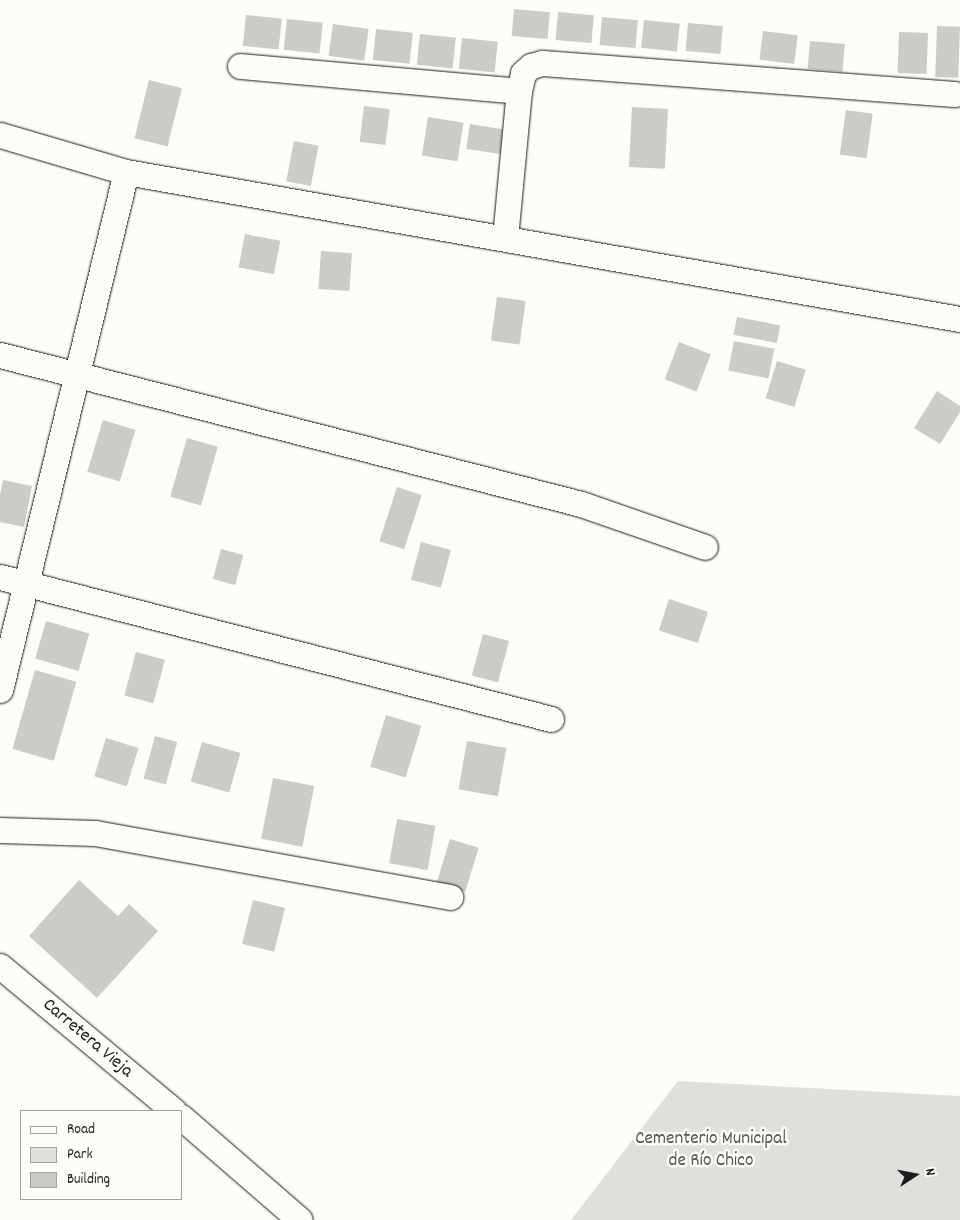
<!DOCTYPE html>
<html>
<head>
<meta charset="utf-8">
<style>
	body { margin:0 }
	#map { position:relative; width:960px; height:1220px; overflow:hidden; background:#fdfcf7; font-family:Dekko,sans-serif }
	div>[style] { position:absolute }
	.green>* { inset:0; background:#e0dfdb }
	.building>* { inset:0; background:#cccbc8; transform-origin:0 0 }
	.roads { filter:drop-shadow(0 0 1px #1c1c1c) drop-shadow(0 0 1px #1c1c1c) }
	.minor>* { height:25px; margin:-12.5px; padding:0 12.5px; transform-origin:12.5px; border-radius:12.5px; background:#fdfcf7 }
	span { translate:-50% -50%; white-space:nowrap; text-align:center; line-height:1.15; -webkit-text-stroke:5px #fdfcf7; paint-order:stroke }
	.street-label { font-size:19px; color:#1c1c1c }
	.park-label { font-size:19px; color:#575655 }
	.legend { position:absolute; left:20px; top:1110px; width:162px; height:90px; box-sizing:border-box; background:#fdfcf7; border:1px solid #a3a29f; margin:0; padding:6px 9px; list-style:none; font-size:15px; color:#1c1c1c }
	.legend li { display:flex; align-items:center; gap:10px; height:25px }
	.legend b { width:25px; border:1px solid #a3a29f }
	.north { position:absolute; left:890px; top:1150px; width:50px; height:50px; -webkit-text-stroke:4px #fdfcf7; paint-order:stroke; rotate:79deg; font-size:14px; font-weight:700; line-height:20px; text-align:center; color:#1c1c1c }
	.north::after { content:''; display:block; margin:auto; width:18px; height:22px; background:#1c1c1c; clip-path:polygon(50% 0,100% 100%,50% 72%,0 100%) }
</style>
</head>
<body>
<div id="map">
	<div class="green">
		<i style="clip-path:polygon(678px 1081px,960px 1096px,960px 1220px,571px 1220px)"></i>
	</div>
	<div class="building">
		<i style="left:514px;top:9px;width:36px;height:27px;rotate:5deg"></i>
		<i style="left:558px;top:12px;width:36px;height:28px;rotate:5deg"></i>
		<i style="left:246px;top:15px;width:36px;height:31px;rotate:6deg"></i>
		<i style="left:602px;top:17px;width:36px;height:28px;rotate:5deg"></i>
		<i style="left:287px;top:19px;width:36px;height:31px;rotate:6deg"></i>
		<i style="left:644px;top:20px;width:36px;height:28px;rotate:6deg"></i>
		<i style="left:688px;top:23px;width:35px;height:28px;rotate:5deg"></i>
		<i style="left:333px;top:24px;width:36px;height:32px;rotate:8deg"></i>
		<i style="left:937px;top:26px;width:23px;height:51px;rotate:2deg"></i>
		<i style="left:376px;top:29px;width:37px;height:31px;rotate:6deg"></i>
		<i style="left:763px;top:31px;width:35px;height:29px;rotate:7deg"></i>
		<i style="left:899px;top:32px;width:29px;height:41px;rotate:2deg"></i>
		<i style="left:420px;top:34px;width:36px;height:31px;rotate:6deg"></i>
		<i style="left:462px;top:38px;width:36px;height:31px;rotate:6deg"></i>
		<i style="left:810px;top:41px;width:35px;height:28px;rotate:5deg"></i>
		<i style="left:149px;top:80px;width:34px;height:60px;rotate:14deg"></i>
		<i style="left:364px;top:106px;width:26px;height:36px;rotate:7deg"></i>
		<i style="left:632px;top:107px;width:36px;height:60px;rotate:3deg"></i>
		<i style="left:846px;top:110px;width:27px;height:45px;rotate:8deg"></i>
		<i style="left:428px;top:117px;width:36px;height:39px;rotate:9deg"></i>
		<i style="left:470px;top:124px;width:36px;height:25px;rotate:9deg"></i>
		<i style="left:294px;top:141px;width:25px;height:41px;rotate:11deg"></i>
		<i style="left:245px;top:234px;width:36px;height:34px;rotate:11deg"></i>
		<i style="left:321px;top:251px;width:31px;height:38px;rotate:4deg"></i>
		<i style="left:497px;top:297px;width:29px;height:44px;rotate:8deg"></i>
		<i style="left:737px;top:317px;width:44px;height:18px;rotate:11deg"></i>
		<i style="left:734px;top:341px;width:41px;height:30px;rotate:11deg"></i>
		<i style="left:679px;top:342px;width:34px;height:40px;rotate:21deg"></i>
		<i style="left:777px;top:361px;width:30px;height:39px;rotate:17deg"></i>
		<i style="clip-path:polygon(937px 391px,960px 406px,960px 412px,940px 444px,914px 428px)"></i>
		<i style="left:103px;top:420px;width:34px;height:54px;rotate:17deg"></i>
		<i style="left:187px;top:438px;width:32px;height:61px;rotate:16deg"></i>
		<i style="clip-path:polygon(3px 480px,32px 486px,24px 527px,0 522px,0 495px)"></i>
		<i style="left:397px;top:487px;width:26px;height:57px;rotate:18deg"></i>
		<i style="left:421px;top:542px;width:31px;height:39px;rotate:15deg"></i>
		<i style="left:221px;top:549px;width:23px;height:31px;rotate:15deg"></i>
		<i style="left:669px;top:599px;width:41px;height:33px;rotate:18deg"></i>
		<i style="left:46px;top:621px;width:45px;height:39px;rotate:16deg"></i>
		<i style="left:483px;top:634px;width:27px;height:43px;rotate:15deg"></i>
		<i style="left:136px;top:652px;width:30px;height:45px;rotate:15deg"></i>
		<i style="left:35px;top:670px;width:43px;height:82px;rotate:16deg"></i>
		<i style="left:386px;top:715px;width:37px;height:54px;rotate:17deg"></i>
		<i style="left:155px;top:736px;width:23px;height:44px;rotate:15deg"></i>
		<i style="left:106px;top:738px;width:34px;height:40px;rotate:17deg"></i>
		<i style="left:467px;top:741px;width:40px;height:49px;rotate:10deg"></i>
		<i style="left:202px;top:742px;width:40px;height:41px;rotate:16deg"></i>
		<i style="left:273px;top:778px;width:42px;height:62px;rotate:11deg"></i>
		<i style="left:397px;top:819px;width:39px;height:45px;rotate:10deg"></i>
		<i style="left:450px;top:839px;width:30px;height:46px;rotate:17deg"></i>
		<i style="clip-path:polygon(79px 880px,118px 916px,129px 904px,158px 931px,97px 998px,29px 936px)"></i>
		<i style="left:253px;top:900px;width:33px;height:45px;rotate:14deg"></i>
	</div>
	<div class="roads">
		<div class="minor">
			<i style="left:240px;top:66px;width:280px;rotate:5.1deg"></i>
			<i style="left:0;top:135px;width:131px;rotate:16.4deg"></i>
			<i style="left:126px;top:172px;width:847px;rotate:10deg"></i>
			<i style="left:505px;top:238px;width:148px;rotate:-84.6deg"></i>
			<i style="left:519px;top:91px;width:18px;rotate:-77deg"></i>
			<i style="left:523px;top:73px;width:11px;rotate:-41deg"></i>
			<i style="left:531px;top:66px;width:11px;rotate:-15deg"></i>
			<i style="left:542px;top:63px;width:414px;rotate:4.3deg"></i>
			<i style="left:0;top:355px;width:600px;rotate:14.38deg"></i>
			<i style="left:581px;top:504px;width:131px;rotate:19.1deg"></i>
			<i style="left:0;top:577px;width:569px;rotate:14.45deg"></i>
			<i style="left:0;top:690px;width:533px;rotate:-76.33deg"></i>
			<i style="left:0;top:830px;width:95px;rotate:1.8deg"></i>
			<i style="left:95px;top:833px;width:361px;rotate:10.2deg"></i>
			<i style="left:0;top:966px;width:226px;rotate:39.8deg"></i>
			<i style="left:181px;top:1117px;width:157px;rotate:40.9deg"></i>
		</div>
	</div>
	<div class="street-label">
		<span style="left:87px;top:1039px;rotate:40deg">Carretera Vieja</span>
	</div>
	<div class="park-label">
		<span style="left:711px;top:1151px">Cementerio Municipal<br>de Río Chico</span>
	</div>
	<ul class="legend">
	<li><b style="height:6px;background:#fdfcf7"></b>Road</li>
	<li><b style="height:14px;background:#e0dfdb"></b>Park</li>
	<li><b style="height:14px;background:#cccbc8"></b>Building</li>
	</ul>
	<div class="north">N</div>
</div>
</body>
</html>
